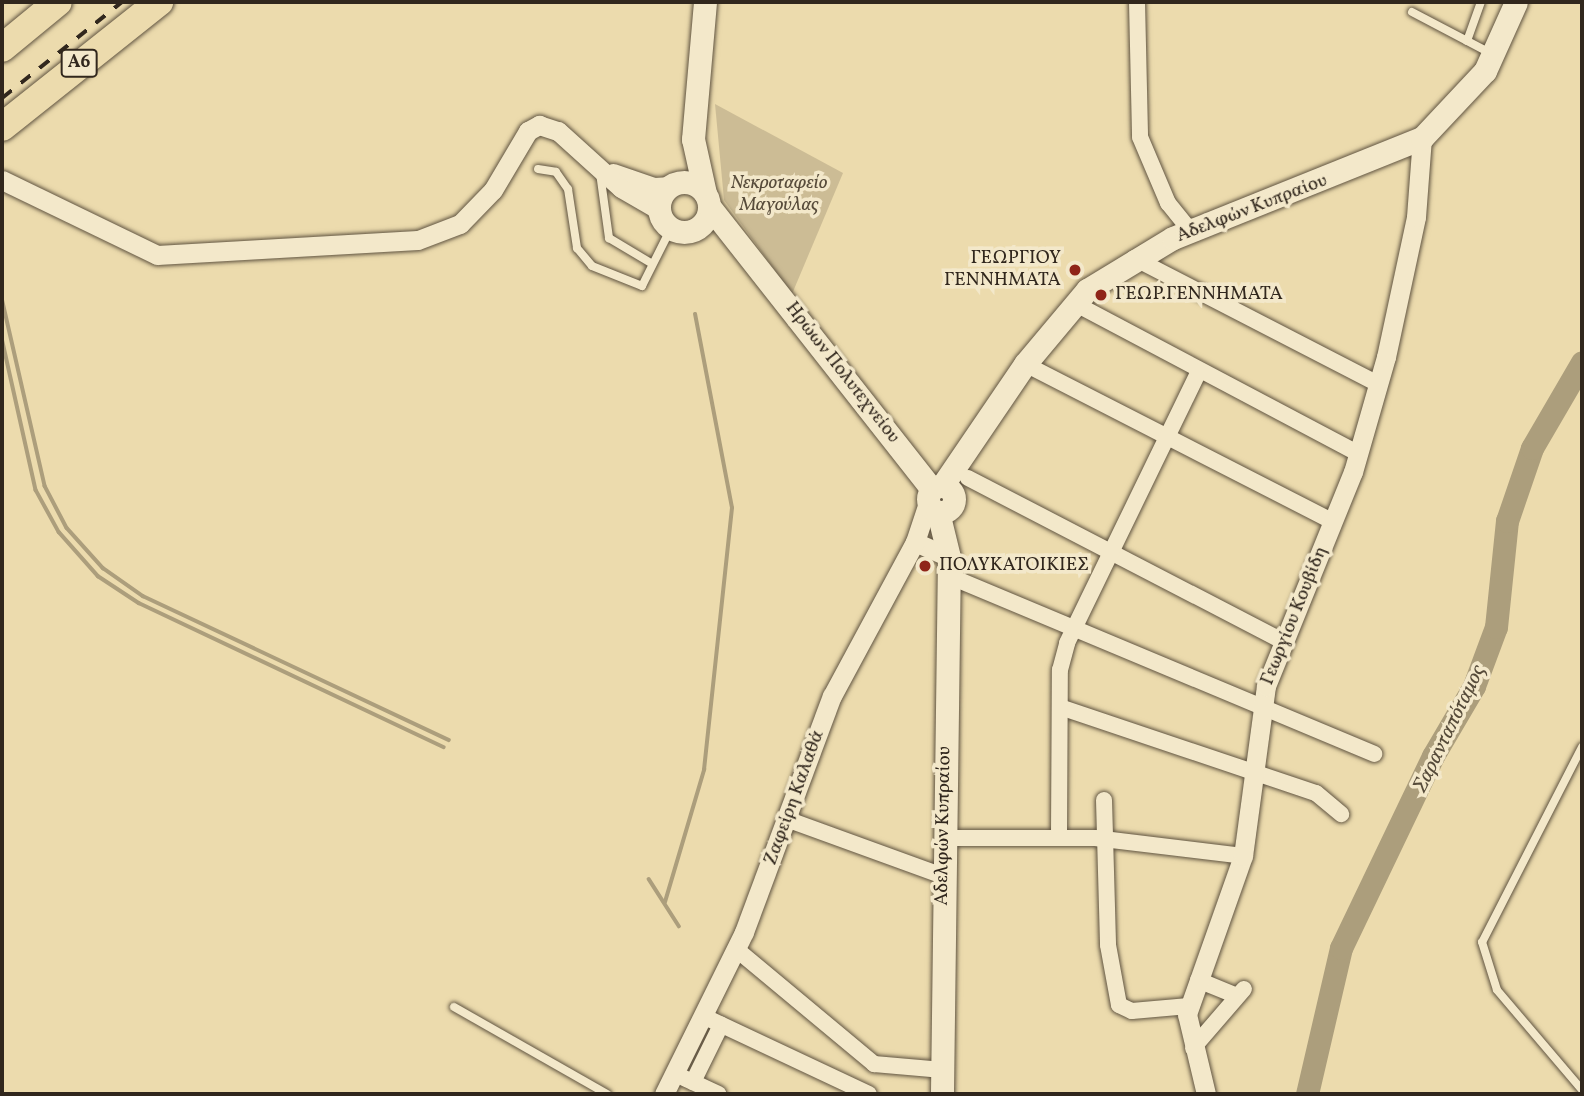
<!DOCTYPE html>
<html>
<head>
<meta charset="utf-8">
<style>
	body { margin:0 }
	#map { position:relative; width:1584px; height:1096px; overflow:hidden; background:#ecdbad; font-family:Vollkorn,serif }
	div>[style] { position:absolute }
	.green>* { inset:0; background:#ccbc95 }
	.stream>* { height:3.5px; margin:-1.75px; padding:0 1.75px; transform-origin:1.75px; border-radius:1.75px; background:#ac9e7c }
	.river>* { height:23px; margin:-11.5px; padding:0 11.5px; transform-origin:11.5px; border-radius:11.5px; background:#ac9e7c }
	.roads { filter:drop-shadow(0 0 2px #605441) drop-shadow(0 0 2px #605441) }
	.service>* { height:8px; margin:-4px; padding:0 4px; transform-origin:4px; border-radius:4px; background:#f3e8ca }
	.minor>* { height:16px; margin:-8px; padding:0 8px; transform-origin:8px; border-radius:8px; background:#f3e8ca }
	.tertiary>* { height:19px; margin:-9.5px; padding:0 9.5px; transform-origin:9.5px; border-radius:9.5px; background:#f3e8ca }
	.secondary>* { height:23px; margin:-11.5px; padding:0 11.5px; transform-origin:11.5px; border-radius:11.5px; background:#f3e8ca }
	.secondary>.ring { margin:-11.5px; padding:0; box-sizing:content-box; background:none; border:23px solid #f3e8ca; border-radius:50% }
	.motorway>* { height:28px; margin:-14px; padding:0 14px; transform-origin:14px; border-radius:14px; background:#ecdbad }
	.rail>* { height:3.5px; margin-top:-1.75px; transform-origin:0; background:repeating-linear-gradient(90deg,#31271d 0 12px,transparent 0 24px) }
	.dots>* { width:19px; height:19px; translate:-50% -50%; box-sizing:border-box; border:4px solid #f3e8ca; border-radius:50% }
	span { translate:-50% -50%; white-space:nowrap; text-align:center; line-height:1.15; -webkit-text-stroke:7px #f3e8ca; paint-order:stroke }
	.shield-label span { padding:2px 5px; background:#f3e8ca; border:2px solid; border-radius:5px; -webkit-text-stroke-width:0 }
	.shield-label { font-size:18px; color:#31271d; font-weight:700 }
	.park-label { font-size:19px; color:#584c3b; font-style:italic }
	.street-label { font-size:19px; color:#31271d }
	.poi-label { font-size:19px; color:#31271d }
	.right { translate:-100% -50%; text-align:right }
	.left { translate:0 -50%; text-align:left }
	.water-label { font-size:21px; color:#564b3a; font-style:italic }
	.frame { position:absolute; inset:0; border:4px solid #31271d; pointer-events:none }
</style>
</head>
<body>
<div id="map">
	<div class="green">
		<i style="clip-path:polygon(715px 104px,843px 173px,792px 294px,724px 200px)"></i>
	</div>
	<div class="stream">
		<i style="left:2px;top:298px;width:193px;rotate:77.1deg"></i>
		<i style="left:45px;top:486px;width:47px;rotate:62.4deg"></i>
		<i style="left:67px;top:528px;width:54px;rotate:48deg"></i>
		<i style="left:103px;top:568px;width:49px;rotate:35deg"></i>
		<i style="left:143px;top:596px;width:338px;rotate:25.2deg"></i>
		<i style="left:2px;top:338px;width:156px;rotate:77.4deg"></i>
		<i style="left:36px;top:490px;width:48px;rotate:61.3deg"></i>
		<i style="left:59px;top:532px;width:59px;rotate:48.4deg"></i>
		<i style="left:98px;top:576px;width:49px;rotate:33.4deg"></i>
		<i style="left:139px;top:603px;width:337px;rotate:25.3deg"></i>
		<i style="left:649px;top:879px;width:56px;rotate:57.4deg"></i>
		<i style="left:665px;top:902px;width:138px;rotate:-73.5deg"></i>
		<i style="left:704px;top:770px;width:263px;rotate:-83.9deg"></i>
		<i style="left:732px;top:508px;width:197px;rotate:-100.8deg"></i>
	</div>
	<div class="river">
		<i style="left:1307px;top:1094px;width:150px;rotate:-76.9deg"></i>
		<i style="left:1341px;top:948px;width:213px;rotate:-64.4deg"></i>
		<i style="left:1433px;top:756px;width:81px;rotate:-59.6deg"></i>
		<i style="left:1474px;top:686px;width:63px;rotate:-69.6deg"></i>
		<i style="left:1496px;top:627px;width:107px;rotate:-84.1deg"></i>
		<i style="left:1507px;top:521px;width:77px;rotate:-71.1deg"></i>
		<i style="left:1532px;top:448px;width:99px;rotate:-59.8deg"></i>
	</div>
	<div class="roads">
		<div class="service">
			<i style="left:1412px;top:12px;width:88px;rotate:27.7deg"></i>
			<i style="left:1467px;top:41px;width:41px;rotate:-70.3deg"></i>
			<i style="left:538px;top:169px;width:18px;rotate:9deg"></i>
			<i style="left:556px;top:172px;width:21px;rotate:55deg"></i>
			<i style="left:568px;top:189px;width:60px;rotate:81.3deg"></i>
			<i style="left:577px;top:248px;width:23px;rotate:50deg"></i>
			<i style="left:592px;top:266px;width:54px;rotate:21.8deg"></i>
			<i style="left:642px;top:286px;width:65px;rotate:-63.4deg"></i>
			<i style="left:600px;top:173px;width:66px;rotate:82.1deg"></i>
			<i style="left:609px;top:238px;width:49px;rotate:30.8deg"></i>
			<i style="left:1582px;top:747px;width:219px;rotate:117.1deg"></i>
			<i style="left:1482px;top:942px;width:50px;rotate:72.6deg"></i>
			<i style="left:1497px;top:990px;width:131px;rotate:49.6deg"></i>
			<i style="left:454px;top:1007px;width:176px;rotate:29.6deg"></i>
		</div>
		<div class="minor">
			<i style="left:1137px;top:2px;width:135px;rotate:88.7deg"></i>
			<i style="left:1140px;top:137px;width:72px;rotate:67deg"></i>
			<i style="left:1168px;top:203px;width:36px;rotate:51deg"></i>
			<i style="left:1134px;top:258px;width:275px;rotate:27.3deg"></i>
			<i style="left:1074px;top:303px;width:323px;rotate:27.9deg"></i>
			<i style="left:1025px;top:364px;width:347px;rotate:27.1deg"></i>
			<i style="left:968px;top:478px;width:356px;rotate:27.4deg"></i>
			<i style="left:949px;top:576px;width:461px;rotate:22.7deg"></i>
			<i style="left:1060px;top:707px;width:270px;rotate:18.6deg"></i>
			<i style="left:1316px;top:793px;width:33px;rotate:40deg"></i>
			<i style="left:1104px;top:800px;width:145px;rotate:88.4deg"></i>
			<i style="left:1108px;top:945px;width:61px;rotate:79.6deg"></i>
			<i style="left:1119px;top:1005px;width:14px;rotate:25deg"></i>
			<i style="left:1132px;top:1011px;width:57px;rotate:-5deg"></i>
			<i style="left:789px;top:820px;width:164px;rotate:20deg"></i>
			<i style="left:1059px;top:837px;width:167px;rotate:-89.7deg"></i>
			<i style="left:1060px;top:670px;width:28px;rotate:-75deg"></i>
			<i style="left:1067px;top:643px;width:302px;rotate:-64.1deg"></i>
			<i style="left:943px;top:838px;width:152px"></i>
			<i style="left:1095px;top:838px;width:149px;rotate:6.9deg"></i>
			<i style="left:736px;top:949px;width:180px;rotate:39.8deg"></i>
			<i style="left:874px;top:1064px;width:69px;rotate:5deg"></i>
			<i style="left:1198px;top:980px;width:42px;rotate:22.3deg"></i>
			<i style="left:705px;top:1017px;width:181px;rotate:25.2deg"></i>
			<i style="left:1193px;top:1048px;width:78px;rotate:-49.2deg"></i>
			<i style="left:684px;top:1078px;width:38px;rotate:25deg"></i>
			<i style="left:693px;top:1082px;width:64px;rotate:-63.8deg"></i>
		</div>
		<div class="tertiary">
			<i style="left:613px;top:173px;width:43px;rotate:18.9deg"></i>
			<i style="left:654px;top:187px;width:17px;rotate:-3deg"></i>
			<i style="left:2px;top:180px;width:172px;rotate:25.8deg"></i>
			<i style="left:157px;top:255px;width:261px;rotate:-3.3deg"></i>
			<i style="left:418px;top:240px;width:45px;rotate:-20.9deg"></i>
			<i style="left:460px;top:224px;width:47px;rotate:-45.9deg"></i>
			<i style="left:493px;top:190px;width:69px;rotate:-59.3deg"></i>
			<i style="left:528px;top:131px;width:13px;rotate:-29deg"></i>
			<i style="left:539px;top:125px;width:20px;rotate:18deg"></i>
			<i style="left:558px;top:131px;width:85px;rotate:42.1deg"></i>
			<i style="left:621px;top:188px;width:44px;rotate:30.1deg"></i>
			<i style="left:915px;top:542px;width:37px;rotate:24deg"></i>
			<i style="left:664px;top:1094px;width:181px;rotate:-63.7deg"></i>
			<i style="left:744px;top:932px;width:252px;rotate:-69.6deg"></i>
			<i style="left:832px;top:696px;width:175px;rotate:-61.7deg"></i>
			<i style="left:915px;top:542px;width:41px;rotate:-71.6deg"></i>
			<i style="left:1206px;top:1094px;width:82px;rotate:-103.4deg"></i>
			<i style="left:1187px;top:1014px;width:168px;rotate:-70.5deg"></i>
			<i style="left:1243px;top:856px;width:172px;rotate:-82.3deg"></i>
			<i style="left:1266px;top:686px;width:231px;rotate:-67.9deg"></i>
			<i style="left:1353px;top:472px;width:120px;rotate:-74deg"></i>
			<i style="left:1386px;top:357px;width:143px;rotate:-77.9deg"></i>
			<i style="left:1416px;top:217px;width:79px;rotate:-85.7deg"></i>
		</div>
		<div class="secondary">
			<i style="left:705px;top:2px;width:138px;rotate:95deg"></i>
			<i style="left:693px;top:139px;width:55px;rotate:77.5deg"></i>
			<i class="ring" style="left:659px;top:182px;width:27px;height:27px"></i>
			<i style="left:709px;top:206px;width:360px;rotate:51.8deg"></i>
			<i class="ring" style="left:928px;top:486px;width:3px;height:3px"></i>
			<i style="left:942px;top:486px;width:148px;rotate:-55.8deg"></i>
			<i style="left:1025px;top:364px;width:97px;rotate:-50deg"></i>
			<i style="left:1087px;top:290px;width:100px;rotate:-31.2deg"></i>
			<i style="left:1173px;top:238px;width:268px;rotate:-21.9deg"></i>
			<i style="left:1422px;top:138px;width:92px;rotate:-46.8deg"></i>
			<i style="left:1485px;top:71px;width:76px;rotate:-65.8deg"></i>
			<i style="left:938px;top:512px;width:46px;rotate:76.3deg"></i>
			<i style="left:949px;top:557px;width:537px;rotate:90.75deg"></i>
		</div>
		<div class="motorway">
			<i style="left:2px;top:48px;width:72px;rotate:-39.4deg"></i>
			<i style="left:2px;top:127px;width:201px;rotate:-38.5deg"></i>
		</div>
	</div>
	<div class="rail">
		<i style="left:2px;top:98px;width:154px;rotate:-38.7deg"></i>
	</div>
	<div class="dots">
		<i style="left:1075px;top:270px;background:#8f2418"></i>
		<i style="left:1101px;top:295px;background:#8f2418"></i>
		<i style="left:925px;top:566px;background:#8f2418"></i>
	</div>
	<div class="shield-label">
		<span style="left:79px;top:63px">Α6</span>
	</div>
	<div class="park-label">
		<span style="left:779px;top:195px">Νεκροταφείο<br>Μαγούλας</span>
	</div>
	<div class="street-label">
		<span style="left:1252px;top:209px;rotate:-21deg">Αδελφών Κυπραίου</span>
		<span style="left:842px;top:373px;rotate:52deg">Ηρώων Πολυτεχνείου</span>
		<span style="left:1295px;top:616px;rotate:-68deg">Γεωργίου Κουβίδη</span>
		<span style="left:795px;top:798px;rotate:-70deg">Ζαφείρη Καλαθά</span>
		<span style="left:944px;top:826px;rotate:-89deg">Αδελφών Κυπραίου</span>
	</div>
	<div class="poi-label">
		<span class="right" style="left:1061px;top:270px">ΓΕΩΡΓΙΟΥ<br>ΓΕΝΝΗΜΑΤΑ</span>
		<span class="left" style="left:1115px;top:295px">ΓΕΩΡ.ΓΕΝΝΗΜΑΤΑ</span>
		<span class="left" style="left:939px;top:566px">ΠΟΛΥΚΑΤΟΙΚΙΕΣ</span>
	</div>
	<div class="water-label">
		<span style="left:1450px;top:729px;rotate:-64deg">Σαρανταπόταμος</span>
	</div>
	<div class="frame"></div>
</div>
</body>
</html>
